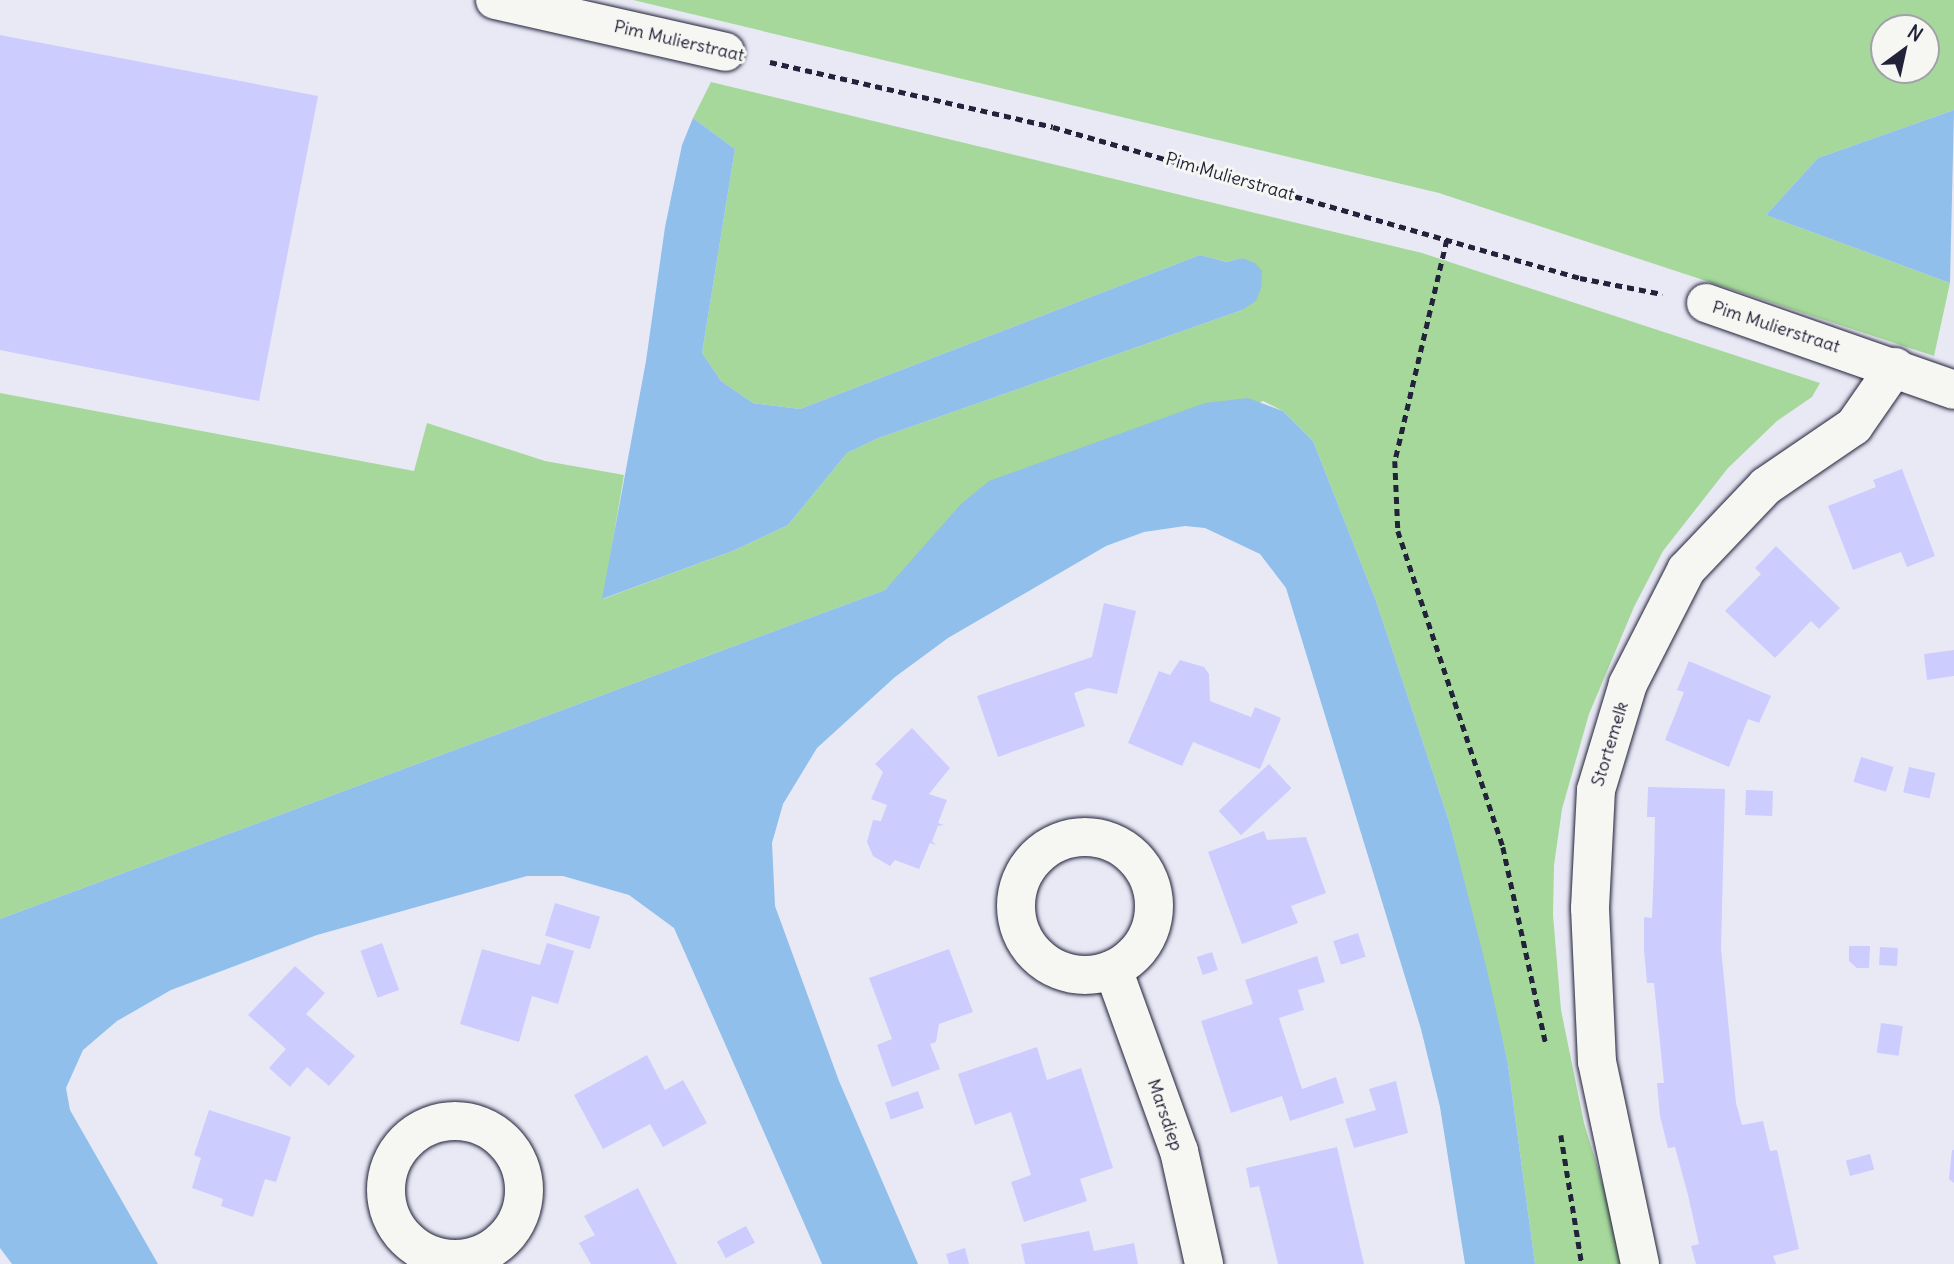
<!DOCTYPE html>
<html>
<head>
<meta charset="utf-8">
<style>
	body { margin:0 }
	#map { position:relative; width:1954px; height:1264px; overflow:hidden; background:#e9e9f6; font-family:Delius,sans-serif }
	div>[style] { position:absolute }
	.green>* { inset:0; background:#a5d89a }
	.water>* { inset:0; background:#8fbfea }
	.building>* { inset:0; background:#ccf; transform-origin:0 0 }
	.path>* { height:4.5px; margin-top:-2.25px; transform-origin:0; background:repeating-linear-gradient(90deg,#22223b 0 7px,transparent 0 12px) }
	.roads { filter:drop-shadow(0 0 2px #22223b) drop-shadow(0 0 2px #22223b) }
	.street>* { height:38px; margin:-19px; padding:0 19px; transform-origin:19px; border-radius:19px; background:#f6f6f2 }
	.street>.ring { margin:-19px; padding:0; box-sizing:content-box; background:none; border:38px solid #f6f6f2; border-radius:50% }
	span { translate:-50% -50%; white-space:nowrap; text-align:center; line-height:1.15; -webkit-text-stroke:6px #f6f6f2; paint-order:stroke }
	.street-label { font-size:18px; color:#22223b }
	.north { position:absolute; left:1870px; top:14px; width:70px; height:70px; box-sizing:border-box; background:#f6f6f2; border:2px solid #a1a1a9; border-radius:50%; rotate:33deg; font-size:19px; font-weight:700; line-height:28px; text-align:center; color:#22223b }
	.north::after { content:''; display:block; margin:auto; width:24px; height:32px; background:#22223b; clip-path:polygon(50% 0,100% 100%,50% 72%,0 100%) }
</style>
</head>
<body>
<div id="map">
	<div class="green">
		<i style="clip-path:polygon(evenodd,633px 0,1954px 0,1954px 110px,1818px 158px,1766px 215px,1950px 283px,1934px 356px,1439px 193px,633px 0,1884px 28px,1926px 28px,1926px 70px,1884px 70px,1884px 28px)"></i>
		<i style="clip-path:polygon(711px 82px,1422px 253px,1820px 383px,1812px 397px,1777px 421px,1728px 468px,1663px 551px,1634px 607px,1589px 714px,1562px 809px,1554px 865px,1553px 915px,1561px 1010px,1584px 1123px,1627px 1264px,1535px 1264px,1508px 1064px,1449px 821px,1376px 601px,1313px 441px,1283px 411px,1263px 401px,901px 573px,885px 590px,0 919px,0 393px,414px 471px,427px 423px,545px 461px,624px 475px,603px 599px,735px 550px,788px 525px,847px 453px,876px 439px,1242px 310px,1242px 258px,1227px 262px,1200px 255px,800px 409px,753px 403px,721px 381px,702px 353px,735px 149px,693px 118px)"></i>
	</div>
	<div class="water">
		<i style="clip-path:polygon(1954px 110px,1950px 283px,1766px 215px,1818px 158px)"></i>
		<i style="clip-path:polygon(693px 118px,735px 149px,702px 353px,721px 381px,753px 403px,800px 409px,1200px 255px,1227px 262px,1242px 258px,1255px 263px,1262px 271px,1261px 288px,1256px 301px,1242px 310px,876px 439px,847px 453px,788px 525px,735px 550px,602px 599px,646px 361px,665px 227px,682px 145px)"></i>
		<i style="clip-path:polygon(1248px 398px,1283px 411px,1313px 441px,1376px 601px,1449px 821px,1486px 966px,1508px 1064px,1535px 1264px,1465px 1264px,1440px 1107px,1421px 1029px,1286px 588px,1260px 554px,1205px 528px,1185px 526px,1144px 532px,1106px 546px,948px 638px,895px 677px,817px 748px,783px 804px,772px 843px,775px 906px,839px 1081px,918px 1264px,822px 1264px,674px 928px,629px 895px,563px 876px,527px 876px,317px 935px,171px 990px,117px 1021px,83px 1050px,66px 1088px,70px 1110px,158px 1264px,12px 1264px,0 1248px,0 919px,885px 590px,961px 504px,989px 481px,1205px 403px)"></i>
	</div>
	<div class="building">
		<i style="clip-path:polygon(0 35px,318px 96px,259px 401px,0 350px)"></i>
		<i style="clip-path:polygon(1902px 469px,1935px 556px,1907px 567px,1901px 552px,1853px 570px,1828px 506px,1876px 487px,1873px 480px)"></i>
		<i style="clip-path:polygon(1776px 546px,1840px 608px,1819px 629px,1811px 621px,1775px 658px,1725px 611px,1761px 574px,1755px 568px)"></i>
		<i style="clip-path:polygon(1104px 603px,1136px 611px,1117px 694px,1088px 688px,1074px 693px,1085px 726px,998px 757px,977px 696px,1092px 657px)"></i>
		<i style="clip-path:polygon(1954px 650px,1954px 676px,1927px 680px,1924px 654px)"></i>
		<i style="clip-path:polygon(1180px 660px,1204px 667px,1209px 674px,1210px 701px,1251px 717px,1255px 707px,1281px 718px,1260px 769px,1193px 742px,1182px 766px,1128px 743px,1159px 671px,1170px 675px)"></i>
		<i style="clip-path:polygon(1689px 661px,1771px 696px,1759px 723px,1748px 719px,1729px 767px,1665px 740px,1684px 692px,1677px 690px)"></i>
		<i style="clip-path:polygon(912px 728px,950px 768px,929px 794px,947px 800px,938px 823px,944px 825px,938px 826px,932px 841px,936px 845px,930px 843px,919px 869px,895px 860px,890px 866px,873px 856px,867px 842px,873px 820px,881px 821px,887px 805px,871px 799px,883px 772px,875px 764px)"></i>
		<i style="left:1861px;top:757px;width:34px;height:26px;rotate:17deg"></i>
		<i style="left:1269px;top:764px;width:33px;height:69px;rotate:47deg"></i>
		<i style="left:1909px;top:767px;width:27px;height:26px;rotate:13deg"></i>
		<i style="clip-path:polygon(1648px 787px,1725px 789px,1721px 948px,1736px 1103px,1742px 1125px,1763px 1121px,1770px 1151px,1777px 1150px,1799px 1249px,1773px 1256px,1776px 1264px,1696px 1264px,1691px 1246px,1699px 1244px,1688px 1195px,1675px 1147px,1668px 1148px,1660px 1116px,1657px 1083px,1664px 1083px,1654px 983px,1647px 983px,1644px 950px,1644px 917px,1652px 918px,1654px 867px,1655px 817px,1647px 817px)"></i>
		<i style="left:1746px;top:790px;width:27px;height:25px;rotate:2deg"></i>
		<i style="clip-path:polygon(1264px 831px,1267px 840px,1306px 837px,1326px 893px,1291px 906px,1298px 923px,1242px 944px,1208px 852px)"></i>
		<i style="left:555px;top:903px;width:47px;height:34px;rotate:17deg"></i>
		<i style="left:1358px;top:933px;width:25px;height:26px;rotate:72deg"></i>
		<i style="left:382px;top:943px;width:50px;height:23px;rotate:70deg"></i>
		<i style="clip-path:polygon(547px 943px,574px 951px,558px 1004px,532px 996px,519px 1042px,460px 1024px,482px 949px,540px 965px)"></i>
		<i style="clip-path:polygon(1849px 946px,1870px 946px,1869px 968px,1857px 968px,1849px 961px)"></i>
		<i style="left:1880px;top:947px;width:18px;height:18px;rotate:3deg"></i>
		<i style="clip-path:polygon(949px 949px,973px 1012px,939px 1024px,936px 1042px,930px 1044px,940px 1069px,892px 1087px,877px 1045px,892px 1039px,869px 978px)"></i>
		<i style="left:1212px;top:952px;width:19px;height:16px;rotate:72deg"></i>
		<i style="clip-path:polygon(1317px 956px,1325px 982px,1298px 990px,1304px 1010px,1279px 1018px,1302px 1089px,1336px 1077px,1344px 1103px,1290px 1121px,1282px 1096px,1231px 1113px,1201px 1021px,1253px 1004px,1245px 980px)"></i>
		<i style="clip-path:polygon(295px 966px,325px 993px,306px 1014px,355px 1056px,329px 1086px,307px 1067px,290px 1087px,269px 1068px,286px 1049px,248px 1015px)"></i>
		<i style="left:1881px;top:1023px;width:22px;height:30px;rotate:8deg"></i>
		<i style="clip-path:polygon(1037px 1047px,1047px 1080px,1081px 1068px,1113px 1168px,1080px 1179px,1087px 1201px,1024px 1222px,1011px 1182px,1031px 1175px,1011px 1112px,975px 1125px,958px 1074px)"></i>
		<i style="clip-path:polygon(647px 1055px,665px 1090px,683px 1080px,707px 1123px,663px 1147px,650px 1124px,603px 1149px,574px 1095px)"></i>
		<i style="clip-path:polygon(1396px 1081px,1408px 1133px,1354px 1148px,1345px 1119px,1376px 1110px,1369px 1089px)"></i>
		<i style="left:918px;top:1091px;width:18px;height:35px;rotate:71deg"></i>
		<i style="clip-path:polygon(209px 1110px,291px 1137px,276px 1182px,265px 1179px,253px 1217px,221px 1206px,223px 1199px,192px 1188px,201px 1158px,194px 1155px)"></i>
		<i style="clip-path:polygon(1337px 1147px,1364px 1264px,1278px 1264px,1259px 1186px,1250px 1188px,1246px 1168px)"></i>
		<i style="clip-path:polygon(1952px 1150px,1954px 1150px,1954px 1183px,1949px 1179px)"></i>
		<i style="left:1870px;top:1154px;width:16px;height:25px;rotate:75deg"></i>
		<i style="clip-path:polygon(638px 1188px,677px 1264px,591px 1264px,579px 1243px,595px 1235px,584px 1216px)"></i>
		<i style="left:746px;top:1226px;width:19px;height:33px;rotate:62deg"></i>
		<i style="clip-path:polygon(1089px 1231px,1094px 1251px,1134px 1243px,1138px 1264px,1025px 1264px,1021px 1244px)"></i>
		<i style="clip-path:polygon(965px 1248px,969px 1264px,949px 1264px,946px 1254px)"></i>
	</div>
	<div class="path">
		<i style="left:770px;top:62px;width:290px;rotate:12.9deg"></i>
		<i style="left:1053px;top:127px;width:548px;rotate:15.99deg"></i>
		<i style="left:1580px;top:278px;width:84px;rotate:11deg"></i>
		<i style="left:1447px;top:240px;width:227px;rotate:103.2deg"></i>
		<i style="left:1395px;top:461px;width:70px;rotate:87.5deg"></i>
		<i style="left:1398px;top:531px;width:333px;rotate:71.6deg"></i>
		<i style="left:1503px;top:847px;width:202px;rotate:77.7deg"></i>
		<i style="left:1561px;top:1135px;width:131px;rotate:80.8deg"></i>
	</div>
	<div class="roads">
		<div class="street">
			<i style="left:495px;top:0;width:236px;rotate:12.7deg"></i>
			<i style="left:1706px;top:303px;width:263px;rotate:19.3deg"></i>
			<i class="ring" style="left:1016px;top:837px;width:100px;height:100px"></i>
			<i style="left:1113px;top:969px;width:194px;rotate:70.1deg"></i>
			<i style="left:1179px;top:1151px;width:116px;rotate:77.5deg"></i>
			<i class="ring" style="left:386px;top:1121px;width:100px;height:100px"></i>
			<i style="left:1640px;top:1264px;width:207px;rotate:-102deg"></i>
			<i style="left:1597px;top:1062px;width:154px;rotate:-92.6deg"></i>
			<i style="left:1590px;top:908px;width:118px;rotate:-87.1deg"></i>
			<i style="left:1596px;top:790px;width:111px;rotate:-73.2deg"></i>
			<i style="left:1628px;top:684px;width:128px;rotate:-63deg"></i>
			<i style="left:1686px;top:570px;width:116px;rotate:-46.4deg"></i>
			<i style="left:1766px;top:486px;width:107px;rotate:-34.3deg"></i>
			<i style="left:1854px;top:426px;width:72px;rotate:-55.2deg"></i>
		</div>
	</div>
	<div class="street-label">
		<span style="left:679px;top:41px;rotate:13deg">Pim Mulierstraat</span>
		<span style="left:1230px;top:177px;rotate:16deg">Pim Mulierstraat</span>
		<span style="left:1776px;top:327px;rotate:18deg">Pim Mulierstraat</span>
		<span style="left:1610px;top:744px;rotate:-73deg">Stortemelk</span>
		<span style="left:1165px;top:1115px;rotate:71deg">Marsdiep</span>
	</div>
	<div class="north">N</div>
</div>
</body>
</html>
